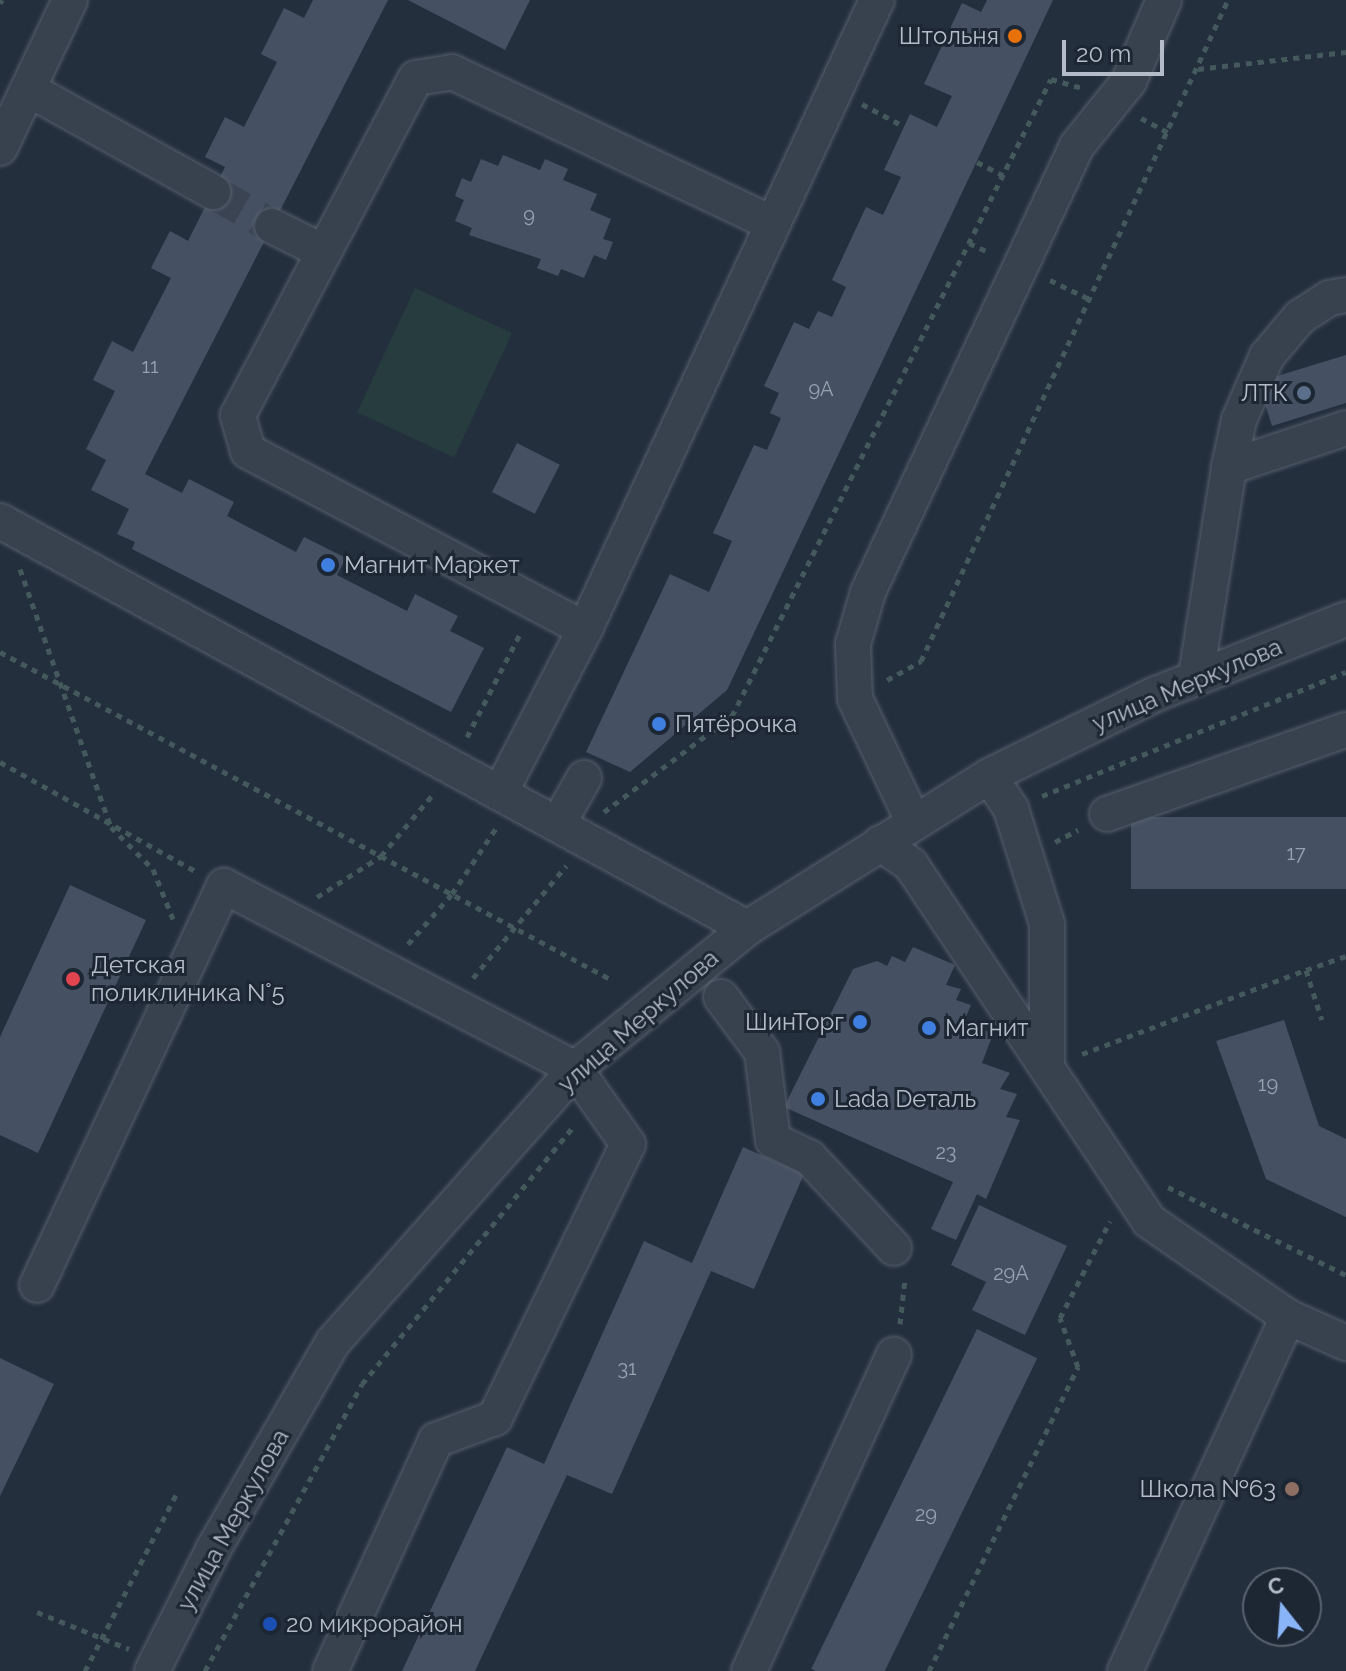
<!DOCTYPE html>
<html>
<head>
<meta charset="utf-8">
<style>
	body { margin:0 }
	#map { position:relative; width:1346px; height:1671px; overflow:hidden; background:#242f3e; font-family:Raleway,sans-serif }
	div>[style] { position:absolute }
	.green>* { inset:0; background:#263c3f; transform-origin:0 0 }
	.building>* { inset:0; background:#455162; transform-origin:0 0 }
	.minor-tunnel>* { height:34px; margin-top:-17px; transform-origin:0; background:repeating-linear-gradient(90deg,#3a4453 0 34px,transparent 0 51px) }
	.path>* { height:5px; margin-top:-2.5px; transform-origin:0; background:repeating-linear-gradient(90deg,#44595c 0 6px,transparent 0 12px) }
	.roads { filter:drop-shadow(0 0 2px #565f6c) drop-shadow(0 0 2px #565f6c) }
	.minor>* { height:34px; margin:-17px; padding:0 17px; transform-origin:17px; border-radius:17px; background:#38414e }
	.dots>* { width:22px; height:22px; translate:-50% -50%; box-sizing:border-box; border:4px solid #1d2633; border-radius:50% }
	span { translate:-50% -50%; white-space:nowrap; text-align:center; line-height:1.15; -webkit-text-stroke:6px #1d2633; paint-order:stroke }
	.number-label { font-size:20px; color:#98a1af }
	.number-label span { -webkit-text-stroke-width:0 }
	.poi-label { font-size:24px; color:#b4bcc9 }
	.right { translate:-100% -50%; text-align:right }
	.left { translate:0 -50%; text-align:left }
	.street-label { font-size:24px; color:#b4bcc9 }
	.north { position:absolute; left:1242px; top:1567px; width:80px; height:80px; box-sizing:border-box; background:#1d2633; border:2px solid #59626f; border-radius:50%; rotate:343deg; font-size:22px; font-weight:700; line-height:32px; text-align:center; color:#b4bcc9 }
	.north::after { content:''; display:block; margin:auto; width:28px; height:36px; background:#8ab4f8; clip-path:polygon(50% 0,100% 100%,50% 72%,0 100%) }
	.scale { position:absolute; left:1062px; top:40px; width:102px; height:36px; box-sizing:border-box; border:4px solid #b4bcc9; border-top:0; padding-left:10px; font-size:24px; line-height:28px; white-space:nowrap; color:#b4bcc9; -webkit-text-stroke:6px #1d2633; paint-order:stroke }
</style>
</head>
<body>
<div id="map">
	<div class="green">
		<i style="left:415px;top:288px;width:107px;height:137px;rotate:25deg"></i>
	</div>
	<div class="building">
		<i style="clip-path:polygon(313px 0,388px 0,145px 474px,182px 493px,189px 479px,234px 502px,227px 516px,296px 552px,304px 537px,346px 558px,337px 575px,407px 611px,415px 594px,458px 616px,450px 631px,484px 648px,451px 712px,132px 549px,135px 542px,117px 534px,129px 509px,91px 490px,106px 460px,86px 449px,115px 391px,93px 380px,112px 341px,133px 352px,171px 278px,151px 268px,170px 231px,188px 241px,225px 167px,205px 157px,225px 117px,244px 127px,277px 62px,261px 54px,284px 8px,304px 18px)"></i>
		<i style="clip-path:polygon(408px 0,530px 0,505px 50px)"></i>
		<i style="clip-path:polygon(987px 0,1053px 0,727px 690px,630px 772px,586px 752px,670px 574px,709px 592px,732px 541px,713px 533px,754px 445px,767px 450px,781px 418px,770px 413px,779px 393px,764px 386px,794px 322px,809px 329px,818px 311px,832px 317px,846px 287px,832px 280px,866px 207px,883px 215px,901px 177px,884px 170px,910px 114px,937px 127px,952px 96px,924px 84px,962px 3px,981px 12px)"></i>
		<i style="clip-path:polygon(503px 155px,540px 170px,545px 159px,568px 169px,563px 180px,597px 194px,590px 210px,611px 219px,603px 239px,613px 242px,606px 260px,594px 255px,584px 278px,561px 269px,558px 276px,537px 268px,541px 259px,469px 235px,472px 228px,455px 221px,464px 200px,455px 196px,462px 178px,471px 182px,481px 159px,498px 166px)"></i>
		<i style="clip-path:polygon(1346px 355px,1346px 403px,1272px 426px,1258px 382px)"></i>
		<i style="left:517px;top:443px;width:48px;height:55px;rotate:27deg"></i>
		<i style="left:1346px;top:817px;width:72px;height:215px;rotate:90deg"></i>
		<i style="clip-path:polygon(70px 885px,146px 920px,38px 1153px,0 1135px,0 1037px)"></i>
		<i style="clip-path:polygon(913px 947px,955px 965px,946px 985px,961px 989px,956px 1000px,971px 1005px,964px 1021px,993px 1034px,982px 1063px,1010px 1073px,1000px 1089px,1017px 1094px,1006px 1117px,1020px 1120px,986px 1199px,977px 1194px,956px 1240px,931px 1229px,953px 1182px,784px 1107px,853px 969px,877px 961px,887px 966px,892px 956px,905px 962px)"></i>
		<i style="clip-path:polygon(1284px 1020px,1319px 1126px,1346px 1139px,1346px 1217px,1266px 1179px,1216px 1041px)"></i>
		<i style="clip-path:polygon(743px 1147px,804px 1174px,754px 1289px,711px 1271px,612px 1494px,567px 1475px,475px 1671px,402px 1671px,507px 1447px,544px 1464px,644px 1241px,692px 1263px)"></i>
		<i style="clip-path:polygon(979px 1205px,1067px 1246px,1025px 1335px,972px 1310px,986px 1282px,951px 1265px)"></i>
		<i style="left:977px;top:1329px;width:67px;height:378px;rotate:26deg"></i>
		<i style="clip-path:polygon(0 1358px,54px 1384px,0 1496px)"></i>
	</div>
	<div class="minor-tunnel">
		<i style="left:213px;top:192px;width:68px;rotate:30deg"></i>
	</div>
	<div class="path">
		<i style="left:0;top:3px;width:4px;rotate:-56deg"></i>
		<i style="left:1198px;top:69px;width:149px;rotate:-6.6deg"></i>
		<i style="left:862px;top:104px;width:49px;rotate:28.1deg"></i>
		<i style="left:1141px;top:118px;width:30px;rotate:28deg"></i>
		<i style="left:977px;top:162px;width:29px;rotate:27deg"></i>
		<i style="left:969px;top:243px;width:23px;rotate:25deg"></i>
		<i style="left:1050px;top:280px;width:43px;rotate:26deg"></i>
		<i style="left:20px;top:569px;width:274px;rotate:70.6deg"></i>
		<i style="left:111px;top:827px;width:59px;rotate:45deg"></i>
		<i style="left:153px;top:869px;width:54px;rotate:68.2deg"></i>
		<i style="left:0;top:652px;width:694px;rotate:28.19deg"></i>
		<i style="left:887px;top:680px;width:39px;rotate:-29deg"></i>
		<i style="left:921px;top:661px;width:729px;rotate:-65.09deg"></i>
		<i style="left:467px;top:737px;width:118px;rotate:-62.8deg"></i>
		<i style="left:0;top:762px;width:223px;rotate:29.2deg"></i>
		<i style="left:1042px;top:796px;width:328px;rotate:-22.2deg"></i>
		<i style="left:604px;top:812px;width:160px;rotate:-36.9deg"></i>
		<i style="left:732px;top:716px;width:712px;rotate:-63.4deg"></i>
		<i style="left:1051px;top:79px;width:33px;rotate:16deg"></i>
		<i style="left:1055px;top:842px;width:26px;rotate:-28deg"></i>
		<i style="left:317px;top:897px;width:76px;rotate:-32.6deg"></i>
		<i style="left:381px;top:856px;width:82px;rotate:-49.9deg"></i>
		<i style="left:408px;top:944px;width:67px;rotate:-48.7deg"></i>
		<i style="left:452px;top:894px;width:79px;rotate:-56.3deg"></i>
		<i style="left:1306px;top:970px;width:42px;rotate:-19.3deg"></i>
		<i style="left:473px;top:978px;width:146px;rotate:-50.3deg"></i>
		<i style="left:1082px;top:1054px;width:239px;rotate:-20.6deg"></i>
		<i style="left:1306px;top:970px;width:52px;rotate:72.3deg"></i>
		<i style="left:1168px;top:1187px;width:199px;rotate:26.3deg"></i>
		<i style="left:900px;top:1324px;width:45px;rotate:-83.7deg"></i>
		<i style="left:37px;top:1612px;width:99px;rotate:21.9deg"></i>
		<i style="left:85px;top:1671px;width:198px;rotate:-62.7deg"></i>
		<i style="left:205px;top:1671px;width:327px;rotate:-61.3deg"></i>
		<i style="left:362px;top:1384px;width:335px;rotate:-50.6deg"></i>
		<i style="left:929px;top:1671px;width:339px;rotate:-63.9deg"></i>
		<i style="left:1078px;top:1367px;width:52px;rotate:-110.2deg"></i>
		<i style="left:1060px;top:1318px;width:109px;rotate:-62.7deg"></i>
	</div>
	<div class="roads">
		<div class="minor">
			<i style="left:28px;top:89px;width:212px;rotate:29.1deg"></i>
			<i style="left:0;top:148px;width:164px;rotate:-64.7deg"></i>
			<i style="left:272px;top:226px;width:58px;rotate:26.6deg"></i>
			<i style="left:1229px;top:467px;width:48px;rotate:-78deg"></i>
			<i style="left:1239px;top:420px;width:70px;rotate:-66.4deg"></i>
			<i style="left:1267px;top:356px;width:51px;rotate:-49.8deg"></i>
			<i style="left:1300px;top:317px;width:35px;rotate:-33deg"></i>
			<i style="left:1329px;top:298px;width:17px;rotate:-10deg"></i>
			<i style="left:0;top:521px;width:851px;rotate:28.58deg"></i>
			<i style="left:585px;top:629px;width:693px;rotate:-65.1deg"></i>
			<i style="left:1196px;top:676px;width:212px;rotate:-81deg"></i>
			<i style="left:1229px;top:467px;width:123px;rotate:-18.4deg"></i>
			<i style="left:989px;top:776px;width:40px;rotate:56deg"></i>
			<i style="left:1011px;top:809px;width:121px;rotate:72.6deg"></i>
			<i style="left:1047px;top:924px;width:143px;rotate:90deg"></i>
			<i style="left:500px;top:793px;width:185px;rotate:-62.6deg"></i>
			<i style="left:585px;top:629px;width:381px;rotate:-152.2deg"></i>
			<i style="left:248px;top:451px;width:37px;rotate:-106deg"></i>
			<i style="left:238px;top:415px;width:381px;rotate:-62.2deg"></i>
			<i style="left:416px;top:78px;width:36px;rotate:-9deg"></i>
			<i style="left:452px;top:72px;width:354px;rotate:25.3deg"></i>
			<i style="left:1107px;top:814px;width:253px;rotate:-19.4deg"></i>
			<i style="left:914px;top:823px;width:137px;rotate:-115.4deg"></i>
			<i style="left:855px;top:699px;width:55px;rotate:-92.1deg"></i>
			<i style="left:853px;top:644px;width:54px;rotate:-73.9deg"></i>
			<i style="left:868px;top:592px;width:491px;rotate:-64.9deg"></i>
			<i style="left:1076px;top:147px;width:85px;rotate:-51.2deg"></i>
			<i style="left:1129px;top:81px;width:88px;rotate:-66.6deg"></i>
			<i style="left:558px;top:824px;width:53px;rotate:-60.5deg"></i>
			<i style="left:880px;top:843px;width:38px;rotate:35deg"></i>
			<i style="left:911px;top:865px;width:428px;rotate:56.2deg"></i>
			<i style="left:1149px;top:1221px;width:169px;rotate:34.6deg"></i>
			<i style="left:1288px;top:1317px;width:64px;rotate:24.1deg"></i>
			<i style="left:721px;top:997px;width:69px;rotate:53.3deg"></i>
			<i style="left:762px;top:1052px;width:89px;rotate:82.9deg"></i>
			<i style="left:773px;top:1140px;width:41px;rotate:25.9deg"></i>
			<i style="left:810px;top:1158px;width:123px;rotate:47deg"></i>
			<i style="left:37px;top:1285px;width:441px;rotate:-64.9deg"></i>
			<i style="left:224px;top:886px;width:396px;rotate:27.5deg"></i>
			<i style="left:575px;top:1069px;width:92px;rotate:54.8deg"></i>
			<i style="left:628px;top:1144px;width:305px;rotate:115.9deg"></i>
			<i style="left:495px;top:1418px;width:63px;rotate:159.6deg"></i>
			<i style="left:436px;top:1440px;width:254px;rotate:114.6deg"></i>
			<i style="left:152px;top:1671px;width:138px;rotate:-63.2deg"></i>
			<i style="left:214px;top:1548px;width:238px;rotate:-60deg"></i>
			<i style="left:333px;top:1342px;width:365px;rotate:-48.4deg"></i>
			<i style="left:575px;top:1069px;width:222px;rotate:-39.3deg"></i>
			<i style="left:747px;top:928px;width:286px;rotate:-32.1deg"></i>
			<i style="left:989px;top:776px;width:186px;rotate:-26.2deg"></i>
			<i style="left:1156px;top:694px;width:204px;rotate:-21.5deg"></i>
			<i style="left:749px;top:1671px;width:348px;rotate:-65.4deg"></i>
			<i style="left:1125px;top:1671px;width:390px;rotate:-65.3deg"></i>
		</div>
	</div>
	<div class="dots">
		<i style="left:1015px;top:36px;background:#e8710a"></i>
		<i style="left:1304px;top:393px;background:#5c6f8a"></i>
		<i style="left:328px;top:565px;background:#3f7fe0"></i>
		<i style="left:659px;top:724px;background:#3f7fe0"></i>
		<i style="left:73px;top:979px;background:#e0444e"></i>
		<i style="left:860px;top:1022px;background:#3f7fe0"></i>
		<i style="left:929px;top:1028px;background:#3f7fe0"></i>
		<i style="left:818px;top:1099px;background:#3f7fe0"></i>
		<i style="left:1292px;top:1489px;background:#8d6e63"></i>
		<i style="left:270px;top:1624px;background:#1a4fb4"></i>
	</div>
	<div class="number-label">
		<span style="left:529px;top:215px">9</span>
		<span style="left:150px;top:366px">11</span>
		<span style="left:821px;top:389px">9А</span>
		<span style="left:1296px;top:853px">17</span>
		<span style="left:1268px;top:1084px">19</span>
		<span style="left:946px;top:1152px">23</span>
		<span style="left:1011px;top:1273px">29А</span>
		<span style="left:627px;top:1368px">31</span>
		<span style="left:926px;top:1514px">29</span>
	</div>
	<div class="poi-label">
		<span class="right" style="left:999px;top:36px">Штольня</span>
		<span class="right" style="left:1288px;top:393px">ЛТК</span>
		<span class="left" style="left:344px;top:565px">Магнит Маркет</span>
		<span class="left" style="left:675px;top:724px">Пятёрочка</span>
		<span class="left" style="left:91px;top:979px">Детская<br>поликлиника N˚5</span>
		<span class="right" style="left:844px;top:1022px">ШинТорг</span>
		<span class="left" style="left:945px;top:1028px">Магнит</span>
		<span class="left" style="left:834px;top:1099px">Lada Dеталь</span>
		<span class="right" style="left:1276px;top:1489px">Школа №63</span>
		<span class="left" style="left:286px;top:1624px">20 микрорайон</span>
	</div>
	<div class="street-label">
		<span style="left:1187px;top:685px;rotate:-23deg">улица Меркулова</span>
		<span style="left:638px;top:1021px;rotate:-41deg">улица Меркулова</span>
		<span style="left:233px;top:1520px;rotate:-61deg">улица Меркулова</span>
	</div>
	<div class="north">С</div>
	<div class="scale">20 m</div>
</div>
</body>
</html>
